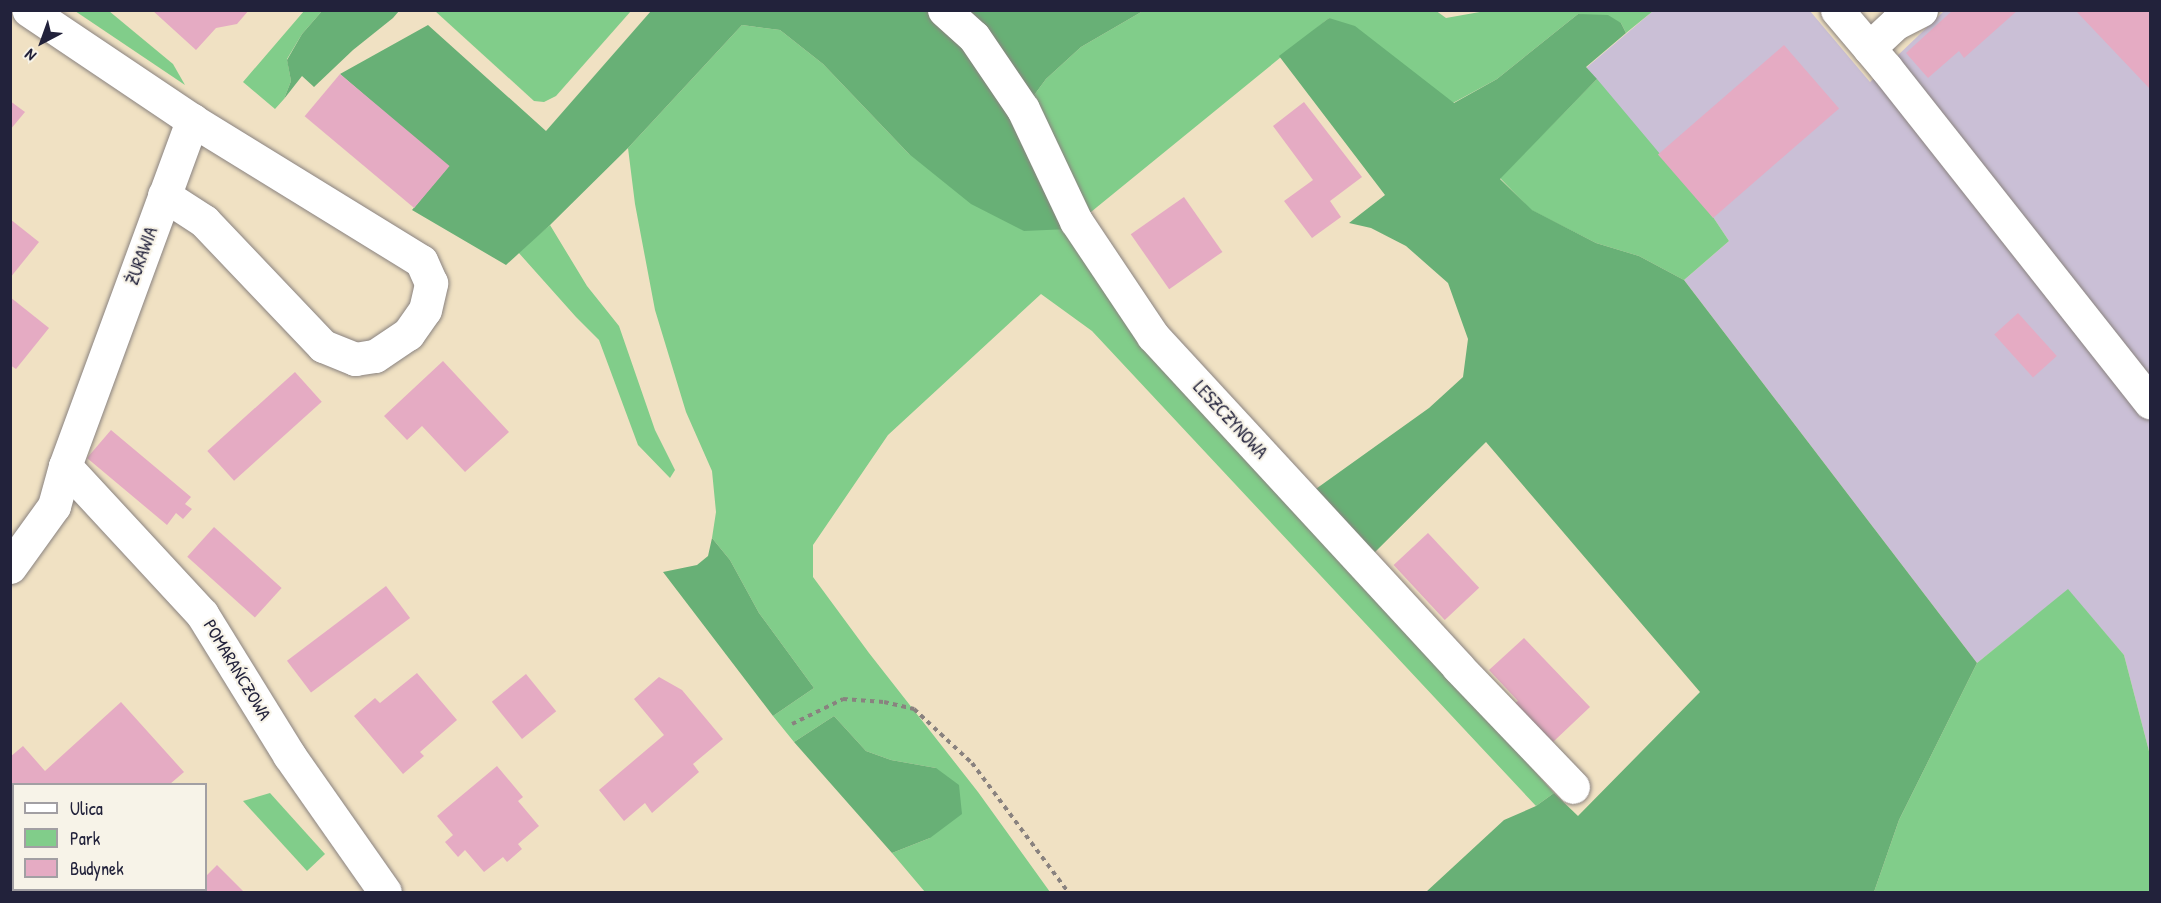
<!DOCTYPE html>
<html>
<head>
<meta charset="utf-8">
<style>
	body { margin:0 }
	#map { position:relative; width:2161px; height:903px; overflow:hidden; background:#f0e1c3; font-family:"Patrick Hand",sans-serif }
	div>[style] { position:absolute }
	.industrial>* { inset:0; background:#cabfd6 }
	.green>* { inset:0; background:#81cd8a }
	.forest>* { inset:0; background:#68b076 }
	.building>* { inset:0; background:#e5abc3; transform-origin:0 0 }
	.path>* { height:4px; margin-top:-2px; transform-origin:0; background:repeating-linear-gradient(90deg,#89827f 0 4.5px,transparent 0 9px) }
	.roads { filter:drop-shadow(0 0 2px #89827f) drop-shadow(0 0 2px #89827f) }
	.minor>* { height:33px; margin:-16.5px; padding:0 16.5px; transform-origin:16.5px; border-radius:16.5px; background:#fff }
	span { translate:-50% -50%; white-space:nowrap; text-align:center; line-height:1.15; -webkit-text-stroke:4.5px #f7f3e8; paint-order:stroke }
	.street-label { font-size:18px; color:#22223b }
	.frame { position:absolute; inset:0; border:12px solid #22223b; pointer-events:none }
	.legend { position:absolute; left:12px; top:783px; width:195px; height:108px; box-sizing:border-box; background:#f7f3e8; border:2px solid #a29fa3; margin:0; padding:8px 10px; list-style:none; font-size:18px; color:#22223b }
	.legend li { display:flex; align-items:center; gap:12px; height:30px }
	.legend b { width:30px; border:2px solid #a29fa3 }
	.north { position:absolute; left:12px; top:12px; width:60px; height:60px; -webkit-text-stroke:4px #f7f3e8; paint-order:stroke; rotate:221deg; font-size:16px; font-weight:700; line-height:24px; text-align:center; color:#22223b }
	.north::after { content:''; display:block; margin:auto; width:21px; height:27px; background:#22223b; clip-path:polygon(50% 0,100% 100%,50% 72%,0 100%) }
</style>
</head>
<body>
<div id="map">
	<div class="industrial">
		<i style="clip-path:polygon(1653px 11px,1810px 11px,1870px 82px,1944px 11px,2150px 11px,2150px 755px,2124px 655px,2068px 590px,1977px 663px,1684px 280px,1729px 241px,1713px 217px,1586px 68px)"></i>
	</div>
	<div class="green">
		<i style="clip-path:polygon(1435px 10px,1446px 18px,1491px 10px,1653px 11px,1626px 33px,1621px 23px,1578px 14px,1497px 79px,1453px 103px,1329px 18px,1086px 216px,1032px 98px,1046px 79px,1081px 47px,1143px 11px)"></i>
		<i style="clip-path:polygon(75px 11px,109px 11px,173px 64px,185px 85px)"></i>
		<i style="clip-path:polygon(304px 11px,322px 11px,302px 34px,287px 59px,291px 81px,284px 99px,275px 109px,243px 82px)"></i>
		<i style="clip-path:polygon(435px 11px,631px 11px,556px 96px,544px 102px,534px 101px)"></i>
		<i style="clip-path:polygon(742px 25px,780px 30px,823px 64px,909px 154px,1069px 229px,1358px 573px,1554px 793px,1536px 806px,1092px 331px,1041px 294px,888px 435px,813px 545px,813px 577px,869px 653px,978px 792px,1050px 892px,925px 892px,892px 853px,930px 838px,936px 768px,891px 760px,866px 751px,834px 716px,794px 742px,773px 716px,814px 688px,759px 613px,730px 560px,712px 538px,716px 512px,712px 471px,686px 412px,655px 310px,635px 204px,628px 148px)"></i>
		<i style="clip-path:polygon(1597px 79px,1713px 217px,1729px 241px,1684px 280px,1639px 256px,1596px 243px,1531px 210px,1500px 178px)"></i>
		<i style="clip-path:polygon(550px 225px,587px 286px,619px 326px,655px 430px,675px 470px,670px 478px,638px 445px,599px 340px,576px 317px,518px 252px)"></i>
		<i style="clip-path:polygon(2068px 589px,2124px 655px,2150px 755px,2150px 892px,1874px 892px,1899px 820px,1977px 663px)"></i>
		<i style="clip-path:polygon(270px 793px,325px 854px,307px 871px,243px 801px)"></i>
	</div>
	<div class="forest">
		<i style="clip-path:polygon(322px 11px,399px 11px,393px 18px,353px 50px,314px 87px,302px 76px,284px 99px,291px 81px,287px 60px,302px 34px)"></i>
		<i style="clip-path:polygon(651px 11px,927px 11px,963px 46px,1027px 142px,1069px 229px,1024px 231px,971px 204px,909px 154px,823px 64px,780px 30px,742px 25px,628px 148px,550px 225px,506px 265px,412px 210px,448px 167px,340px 74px,428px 25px,546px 131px)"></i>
		<i style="clip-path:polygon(967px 11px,1143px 11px,1081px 47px,1046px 79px,1032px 98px)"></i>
		<i style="clip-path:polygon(1578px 14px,1608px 15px,1621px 23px,1626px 33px,1586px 67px,1597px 79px,1500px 179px,1532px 210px,1596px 243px,1639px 256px,1684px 280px,1977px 663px,1899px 820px,1874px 892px,1426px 892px,1504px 820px,1536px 806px,1554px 793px,1578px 816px,1700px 692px,1486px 442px,1372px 555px,1313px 491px,1429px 408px,1463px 377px,1468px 339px,1448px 283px,1406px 246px,1371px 228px,1349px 223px,1385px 195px,1279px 56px,1329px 18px,1355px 26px,1454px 103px,1497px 79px)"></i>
		<i style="clip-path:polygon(712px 538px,730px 560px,759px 613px,814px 688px,773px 716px,663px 572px,697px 565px,708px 556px)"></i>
		<i style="clip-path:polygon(834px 716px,866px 751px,891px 760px,936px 768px,959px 785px,962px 814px,930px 838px,892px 853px,794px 742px)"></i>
	</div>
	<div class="building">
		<i style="clip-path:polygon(152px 10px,249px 10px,237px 24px,216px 28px,196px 50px)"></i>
		<i style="clip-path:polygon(1953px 10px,2018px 10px,1964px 58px,1959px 51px,1928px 78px,1906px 53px)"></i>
		<i style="clip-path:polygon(2075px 10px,2150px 10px,2150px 89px)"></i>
		<i style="left:1784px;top:45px;width:84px;height:167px;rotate:49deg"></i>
		<i style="left:340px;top:74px;width:143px;height:55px;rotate:40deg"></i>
		<i style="clip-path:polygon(10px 101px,25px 112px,10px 130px)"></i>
		<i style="clip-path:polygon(1304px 102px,1362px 177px,1330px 201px,1341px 217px,1312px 238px,1284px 201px,1313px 180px,1273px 126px)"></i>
		<i style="left:1184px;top:197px;width:67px;height:65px;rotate:55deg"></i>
		<i style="clip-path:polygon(10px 219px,39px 242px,10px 278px)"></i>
		<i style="clip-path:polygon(10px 297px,49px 328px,16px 369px,10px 365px)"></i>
		<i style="left:2018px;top:313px;width:58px;height:32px;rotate:48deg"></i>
		<i style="clip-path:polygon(443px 361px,509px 432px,465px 472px,422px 426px,407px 440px,384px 416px)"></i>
		<i style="left:295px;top:372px;width:40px;height:118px;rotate:48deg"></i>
		<i style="clip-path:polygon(111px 430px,191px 497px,185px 504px,192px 509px,183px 519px,176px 513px,167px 525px,87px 458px)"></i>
		<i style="left:214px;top:527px;width:91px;height:40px;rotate:42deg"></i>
		<i style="left:1428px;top:533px;width:75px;height:47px;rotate:47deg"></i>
		<i style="left:386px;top:586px;width:40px;height:124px;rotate:53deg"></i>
		<i style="clip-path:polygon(1524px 638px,1590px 707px,1553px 742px,1515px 703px,1518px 701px,1489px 670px)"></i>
		<i style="clip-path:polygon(417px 673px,457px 720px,420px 752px,424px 756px,403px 774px,354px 716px,375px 698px,380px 703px)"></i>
		<i style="left:526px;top:674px;width:48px;height:44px;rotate:51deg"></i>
		<i style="clip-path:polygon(659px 677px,682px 690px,723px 739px,693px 764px,699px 772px,652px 813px,645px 803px,624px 821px,599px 790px,664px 735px,634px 699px)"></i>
		<i style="clip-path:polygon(121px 702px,184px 772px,170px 784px,14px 784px,14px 853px,10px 849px,10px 757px,23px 746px,45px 771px)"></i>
		<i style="clip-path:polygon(497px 766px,523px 797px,518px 801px,539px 826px,518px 844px,522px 849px,507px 862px,503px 857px,484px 872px,465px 850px,458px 857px,445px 842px,453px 835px,437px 816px)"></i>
		<i style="clip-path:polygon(217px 865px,244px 892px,189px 892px,192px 890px,206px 890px,206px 876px)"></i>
		<i style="clip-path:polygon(14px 885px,14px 890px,97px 890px,94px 892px,10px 892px)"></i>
	</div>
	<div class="path">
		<i style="left:792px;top:724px;width:57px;rotate:-26.1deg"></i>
		<i style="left:843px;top:699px;width:41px;rotate:4.2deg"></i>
		<i style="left:884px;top:702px;width:31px;rotate:13deg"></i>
		<i style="left:914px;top:709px;width:79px;rotate:43deg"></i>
		<i style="left:972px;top:763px;width:161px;rotate:53.3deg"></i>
	</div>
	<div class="roads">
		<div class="minor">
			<i style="left:944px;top:10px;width:40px;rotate:42deg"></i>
			<i style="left:974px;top:37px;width:87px;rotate:55.8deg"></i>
			<i style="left:1023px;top:109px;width:124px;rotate:64.7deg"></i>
			<i style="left:1076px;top:221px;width:138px;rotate:56.2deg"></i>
			<i style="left:1153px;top:336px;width:450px;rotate:47.3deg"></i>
			<i style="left:1458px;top:667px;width:166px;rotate:46.2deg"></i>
			<i style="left:1837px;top:10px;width:76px;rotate:49.8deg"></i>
			<i style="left:1886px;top:68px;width:426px;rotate:51.7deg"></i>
			<i style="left:1869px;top:48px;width:37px;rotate:-43deg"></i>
			<i style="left:1896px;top:23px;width:28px;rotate:-27deg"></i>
			<i style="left:164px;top:195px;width:48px;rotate:33deg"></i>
			<i style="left:204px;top:221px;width:173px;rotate:46.4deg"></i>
			<i style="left:323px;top:346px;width:35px;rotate:22deg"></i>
			<i style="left:355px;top:359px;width:20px;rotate:-9deg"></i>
			<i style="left:375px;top:356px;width:40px;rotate:-34deg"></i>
			<i style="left:408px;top:334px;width:29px;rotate:-55deg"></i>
			<i style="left:425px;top:310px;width:28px;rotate:-77deg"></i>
			<i style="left:431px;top:283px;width:24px;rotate:-114deg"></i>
			<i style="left:421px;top:261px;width:269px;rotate:-148.4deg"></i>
			<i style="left:65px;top:466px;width:202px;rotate:47.2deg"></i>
			<i style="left:202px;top:614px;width:166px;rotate:58.3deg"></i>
			<i style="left:289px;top:755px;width:167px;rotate:55deg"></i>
			<i style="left:10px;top:567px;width:75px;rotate:-54.2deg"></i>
			<i style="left:54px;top:506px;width:41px;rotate:-74.6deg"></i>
			<i style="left:65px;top:466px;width:369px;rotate:-69.8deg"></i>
			<i style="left:192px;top:120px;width:197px;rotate:-146.1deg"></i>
		</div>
	</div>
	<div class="street-label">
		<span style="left:142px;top:256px;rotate:-70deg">ŻURAWIA</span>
		<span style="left:1230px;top:420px;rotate:47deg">LESZCZYNOWA</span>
		<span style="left:237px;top:670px;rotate:59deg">POMARAŃCZOWA</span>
	</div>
	<div class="frame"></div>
	<ul class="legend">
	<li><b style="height:8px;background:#fff"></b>Ulica</li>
	<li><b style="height:16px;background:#81cd8a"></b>Park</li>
	<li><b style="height:16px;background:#e5abc3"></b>Budynek</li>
	</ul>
	<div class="north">N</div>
</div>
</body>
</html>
